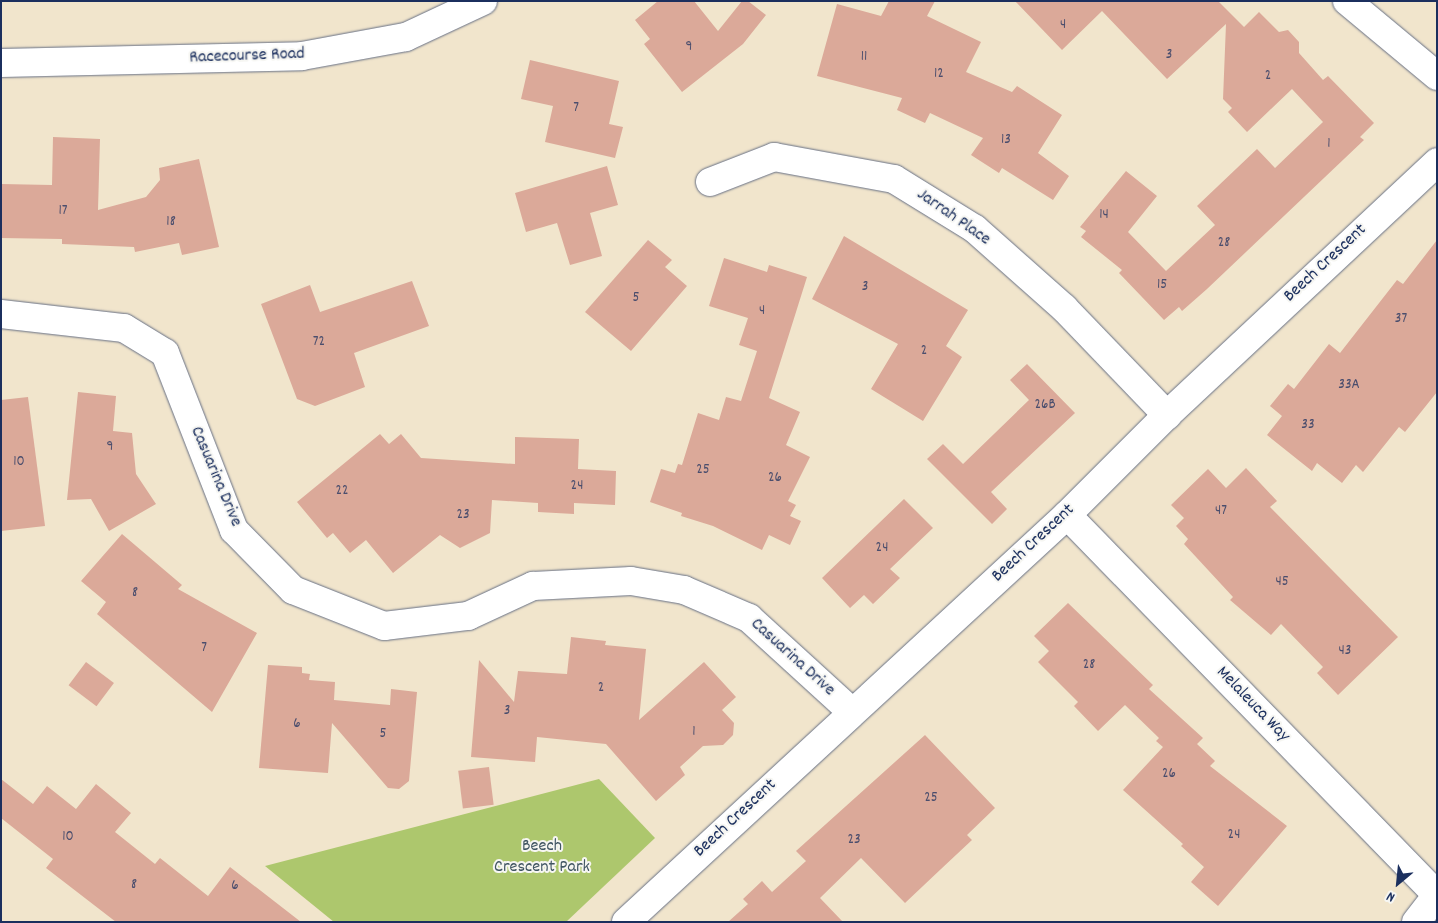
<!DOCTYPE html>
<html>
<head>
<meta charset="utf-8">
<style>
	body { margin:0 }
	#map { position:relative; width:1438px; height:923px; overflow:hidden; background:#f1e5cc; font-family:Dekko,sans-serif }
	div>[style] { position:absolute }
	.green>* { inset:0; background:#adc76d }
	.building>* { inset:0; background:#dba999; transform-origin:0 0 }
	.roads { filter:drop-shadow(0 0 1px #666f84) drop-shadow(0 0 1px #666f84) }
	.minor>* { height:28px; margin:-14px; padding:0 14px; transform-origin:14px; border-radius:14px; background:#fff }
	.tertiary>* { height:28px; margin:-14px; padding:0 14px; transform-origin:14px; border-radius:14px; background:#fff }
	span { translate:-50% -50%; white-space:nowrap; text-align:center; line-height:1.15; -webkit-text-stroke:4px #f6f6f2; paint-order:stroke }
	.number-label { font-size:15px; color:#4b4e6d }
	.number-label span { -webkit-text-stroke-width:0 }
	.street-label { font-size:18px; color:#1b2f5e }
	.park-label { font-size:18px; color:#405562 }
	.frame { position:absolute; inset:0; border:2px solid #1b2f5e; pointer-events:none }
	.north { position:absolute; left:1373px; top:858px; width:50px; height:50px; -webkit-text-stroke:4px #f6f6f2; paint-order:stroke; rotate:208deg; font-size:14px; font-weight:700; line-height:20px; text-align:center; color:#1b2f5e }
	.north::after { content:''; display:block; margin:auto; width:18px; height:22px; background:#1b2f5e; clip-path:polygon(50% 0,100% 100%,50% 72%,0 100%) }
</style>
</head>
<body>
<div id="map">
	<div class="green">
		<i style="clip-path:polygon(599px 779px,655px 838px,566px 922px,334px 922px,265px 866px)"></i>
	</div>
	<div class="building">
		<i style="clip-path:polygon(658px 1px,694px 1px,718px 31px,742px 1px,748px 1px,766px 15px,743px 44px,682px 92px,644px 44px,650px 39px,635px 20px)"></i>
		<i style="clip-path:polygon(889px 1px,935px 1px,927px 16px,981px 42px,966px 72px,1012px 92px,1017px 86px,1062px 115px,1038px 153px,1069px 176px,1053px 200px,1002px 168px,999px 173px,971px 155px,983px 138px,930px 113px,925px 123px,897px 110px,902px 98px,817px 76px,837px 4px,881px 16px)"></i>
		<i style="clip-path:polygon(1015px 1px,1218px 1px,1244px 27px,1259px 12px,1279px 32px,1288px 30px,1299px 42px,1299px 53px,1323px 80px,1328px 76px,1374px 123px,1360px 137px,1364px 140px,1207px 289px,1182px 311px,1179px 307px,1164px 320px,1119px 273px,1122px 270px,1081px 237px,1086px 231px,1080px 227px,1126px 171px,1157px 196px,1128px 232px,1166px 271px,1215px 225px,1197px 206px,1257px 149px,1275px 168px,1323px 122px,1292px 89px,1247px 132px,1228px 112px,1232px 108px,1223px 99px,1226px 24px,1167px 79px,1102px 11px,1062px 50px)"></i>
		<i style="clip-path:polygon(530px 60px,619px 81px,609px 124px,623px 127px,615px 158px,545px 142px,553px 106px,521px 99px)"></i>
		<i style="clip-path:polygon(53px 137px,100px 139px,98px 210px,146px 197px,160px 180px,159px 168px,199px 159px,219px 247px,182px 255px,179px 243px,135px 252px,134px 247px,62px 244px,62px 239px,1px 238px,1px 184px,52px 185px)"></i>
		<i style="clip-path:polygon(607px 166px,618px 205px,590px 213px,602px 256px,570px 265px,557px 223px,526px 232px,515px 193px)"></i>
		<i style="clip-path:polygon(844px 236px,968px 310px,946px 346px,962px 357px,923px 421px,871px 389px,898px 344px,812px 299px)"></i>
		<i style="clip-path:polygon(648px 240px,672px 260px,665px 267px,687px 286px,631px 351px,585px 312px)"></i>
		<i style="clip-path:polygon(1437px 240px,1437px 392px,1405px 432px,1399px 427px,1363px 472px,1356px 465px,1342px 483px,1317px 463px,1312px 471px,1267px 435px,1282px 416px,1270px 406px,1288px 384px,1294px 389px,1329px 344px,1340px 353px,1397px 280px,1403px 284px)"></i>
		<i style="clip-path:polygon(724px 258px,767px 272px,769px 265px,807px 277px,769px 398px,800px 412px,786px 445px,810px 457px,788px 501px,796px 505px,790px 516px,801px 521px,790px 545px,769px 535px,762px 550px,713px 526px,681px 516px,682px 513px,650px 502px,661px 469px,675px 473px,678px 464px,682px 465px,698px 413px,719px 420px,726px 397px,741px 401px,757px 351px,739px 345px,748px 318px,709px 306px)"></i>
		<i style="clip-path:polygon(412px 281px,429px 326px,354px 353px,365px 387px,315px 406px,297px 399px,261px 304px,310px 285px,320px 312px)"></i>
		<i style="clip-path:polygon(1027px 364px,1075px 413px,991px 492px,1007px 509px,992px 524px,927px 459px,943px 444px,963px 464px,1029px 400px,1010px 380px)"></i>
		<i style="clip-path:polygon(78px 392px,116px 396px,113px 431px,132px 433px,136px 474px,156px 504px,109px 531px,91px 499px,67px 500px)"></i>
		<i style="clip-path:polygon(28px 397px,45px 526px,1px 531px,1px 400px)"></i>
		<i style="clip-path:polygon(380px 434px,389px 444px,401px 434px,421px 458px,515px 464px,515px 437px,579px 439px,578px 469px,616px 471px,615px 505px,574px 503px,574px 514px,538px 512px,538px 503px,492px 500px,490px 533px,460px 548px,440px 535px,393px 573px,366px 540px,350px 553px,333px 533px,327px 538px,297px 502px)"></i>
		<i style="clip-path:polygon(1246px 468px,1277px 501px,1270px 507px,1398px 637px,1338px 695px,1317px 673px,1323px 667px,1281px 624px,1271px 635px,1230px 600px,1233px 597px,1184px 544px,1188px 539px,1176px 526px,1184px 518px,1171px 505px,1208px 469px,1226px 488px)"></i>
		<i style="clip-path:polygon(904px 499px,933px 528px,890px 569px,900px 578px,873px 604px,864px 595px,850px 608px,822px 578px)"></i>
		<i style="clip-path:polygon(122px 534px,182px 585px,178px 589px,257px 633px,212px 712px,97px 614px,106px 602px,81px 581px)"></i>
		<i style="clip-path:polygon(1068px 603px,1153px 685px,1149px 689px,1203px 738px,1197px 744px,1215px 761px,1210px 766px,1287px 826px,1218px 906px,1191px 882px,1204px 867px,1181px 846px,1183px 844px,1123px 790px,1163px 747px,1156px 741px,1159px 738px,1125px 705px,1098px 731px,1074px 706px,1078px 702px,1038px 662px,1049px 651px,1034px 636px)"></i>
		<i style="clip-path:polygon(571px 637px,606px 641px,605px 645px,646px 649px,639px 720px,704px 662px,736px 697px,722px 710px,734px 723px,733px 735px,723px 745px,703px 746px,680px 767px,685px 775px,656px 801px,606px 744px,537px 737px,535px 762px,471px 757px,479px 660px,514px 702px,518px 671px,567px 674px)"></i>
		<i style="left:86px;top:662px;width:35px;height:29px;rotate:37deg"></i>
		<i style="clip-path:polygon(268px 665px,302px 667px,302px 673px,310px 674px,309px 680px,335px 682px,334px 700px,390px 705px,391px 689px,417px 692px,409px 781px,399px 789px,388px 788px,332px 723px,328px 773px,259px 768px)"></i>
		<i style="clip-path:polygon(925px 735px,995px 808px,967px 835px,972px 840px,941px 869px,905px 903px,861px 858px,820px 898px,843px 922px,728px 922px,748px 904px,743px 899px,762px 881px,772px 892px,806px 861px,796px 851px)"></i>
		<i style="left:489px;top:767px;width:38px;height:31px;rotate:83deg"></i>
		<i style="clip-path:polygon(1px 779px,33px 804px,47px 786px,76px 809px,96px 784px,131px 813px,115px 832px,155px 864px,160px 858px,208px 896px,230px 867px,301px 922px,116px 922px,46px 868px,53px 859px,1px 818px)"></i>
	</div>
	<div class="roads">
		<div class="minor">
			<i style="left:1347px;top:1px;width:117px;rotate:39.8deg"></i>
			<i style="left:710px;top:182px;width:69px;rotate:-21.3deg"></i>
			<i style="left:774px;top:157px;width:122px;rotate:10.4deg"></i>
			<i style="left:894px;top:179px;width:95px;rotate:31.7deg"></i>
			<i style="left:975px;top:229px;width:119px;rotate:41.6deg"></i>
			<i style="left:1064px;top:308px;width:149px;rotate:46.1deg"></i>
			<i style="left:1px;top:314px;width:124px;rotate:6.5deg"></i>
			<i style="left:124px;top:328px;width:48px;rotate:31.4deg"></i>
			<i style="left:165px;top:353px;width:190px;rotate:68.7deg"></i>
			<i style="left:234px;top:530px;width:84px;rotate:45.5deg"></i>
			<i style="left:293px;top:590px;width:98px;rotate:21.6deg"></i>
			<i style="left:384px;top:626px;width:85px;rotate:-6.8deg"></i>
			<i style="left:468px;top:616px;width:72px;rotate:-24.8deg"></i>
			<i style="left:533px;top:586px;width:98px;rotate:-2.9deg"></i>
			<i style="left:631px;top:581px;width:54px;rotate:9.6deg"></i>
			<i style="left:684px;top:590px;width:71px;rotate:23.3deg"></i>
			<i style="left:749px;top:618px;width:139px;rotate:42.4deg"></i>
			<i style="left:1067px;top:515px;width:530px;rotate:45.76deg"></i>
			<i style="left:626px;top:922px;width:600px;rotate:-42.7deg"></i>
			<i style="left:1067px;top:515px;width:141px;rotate:-45deg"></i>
			<i style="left:1167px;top:415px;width:370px;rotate:-43.1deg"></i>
			<i style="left:1416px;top:922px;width:34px;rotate:-52deg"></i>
		</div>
		<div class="tertiary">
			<i style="left:1px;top:63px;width:301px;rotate:-1.3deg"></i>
			<i style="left:302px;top:56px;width:106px;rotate:-10.4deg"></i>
			<i style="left:406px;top:37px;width:85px;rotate:-25.1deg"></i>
		</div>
	</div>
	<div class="number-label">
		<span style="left:1063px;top:26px">4</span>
		<span style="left:689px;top:48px">9</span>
		<span style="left:1169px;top:56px">3</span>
		<span style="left:864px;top:58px">11</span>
		<span style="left:939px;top:75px">12</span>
		<span style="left:1268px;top:77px">2</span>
		<span style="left:576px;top:109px">7</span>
		<span style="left:1006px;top:141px">13</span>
		<span style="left:1329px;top:145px">1</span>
		<span style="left:63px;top:212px">17</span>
		<span style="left:1104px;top:216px">14</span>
		<span style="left:171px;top:223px">18</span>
		<span style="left:1224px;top:244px">28</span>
		<span style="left:1162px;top:286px">15</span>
		<span style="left:865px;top:288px">3</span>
		<span style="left:636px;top:299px">5</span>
		<span style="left:762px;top:312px">4</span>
		<span style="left:1401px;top:320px">37</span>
		<span style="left:319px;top:343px">72</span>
		<span style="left:924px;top:352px">2</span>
		<span style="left:1349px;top:386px">33A</span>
		<span style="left:1045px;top:406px">26B</span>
		<span style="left:1308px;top:426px">33</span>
		<span style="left:110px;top:448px">9</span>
		<span style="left:19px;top:463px">10</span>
		<span style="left:703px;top:471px">25</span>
		<span style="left:775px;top:479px">26</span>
		<span style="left:577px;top:487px">24</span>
		<span style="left:342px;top:492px">22</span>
		<span style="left:1221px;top:512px">47</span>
		<span style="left:463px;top:516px">23</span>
		<span style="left:882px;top:549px">24</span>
		<span style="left:1282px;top:583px">45</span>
		<span style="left:135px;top:594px">8</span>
		<span style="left:204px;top:649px">7</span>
		<span style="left:1345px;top:652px">43</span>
		<span style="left:1089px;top:666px">28</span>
		<span style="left:601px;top:689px">2</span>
		<span style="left:507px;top:712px">3</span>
		<span style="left:297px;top:725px">6</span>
		<span style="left:694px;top:733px">1</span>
		<span style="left:383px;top:735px">5</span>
		<span style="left:1169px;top:775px">26</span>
		<span style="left:931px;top:799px">25</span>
		<span style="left:1234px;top:836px">24</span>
		<span style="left:68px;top:838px">10</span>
		<span style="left:854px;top:841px">23</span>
		<span style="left:134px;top:886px">8</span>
		<span style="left:235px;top:887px">6</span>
	</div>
	<div class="street-label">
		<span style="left:247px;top:57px;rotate:-2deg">Racecourse Road</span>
		<span style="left:953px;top:218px;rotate:35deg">Jarrah Place</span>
		<span style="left:1326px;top:264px;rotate:-43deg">Beech Crescent</span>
		<span style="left:215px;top:477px;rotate:67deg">Casuarina Drive</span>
		<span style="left:1034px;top:544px;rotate:-43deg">Beech Crescent</span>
		<span style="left:792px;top:658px;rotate:42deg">Casuarina Drive</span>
		<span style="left:1252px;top:705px;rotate:46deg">Melaleuca Way</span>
		<span style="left:736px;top:819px;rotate:-43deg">Beech Crescent</span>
	</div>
	<div class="park-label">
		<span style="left:542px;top:858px">Beech<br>Crescent Park</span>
	</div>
	<div class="frame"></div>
	<div class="north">N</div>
</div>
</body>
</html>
